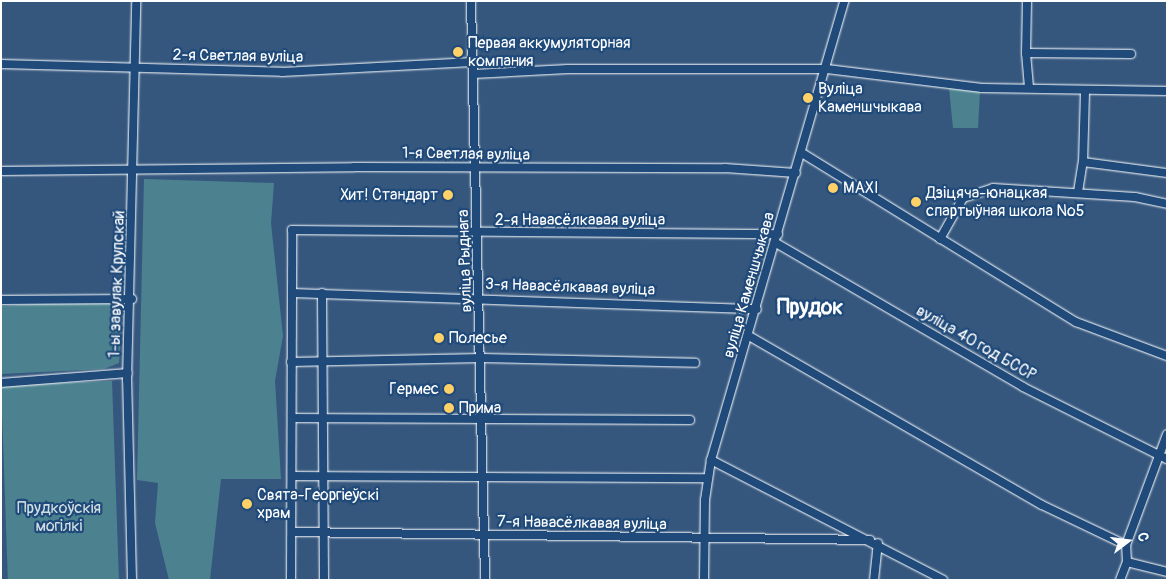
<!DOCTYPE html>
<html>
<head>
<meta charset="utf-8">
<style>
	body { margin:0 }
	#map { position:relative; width:1168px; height:581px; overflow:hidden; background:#35577e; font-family:Pangolin,sans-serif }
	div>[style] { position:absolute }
	.green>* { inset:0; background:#4c8290; transform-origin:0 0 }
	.roads { filter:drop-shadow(0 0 1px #fff) drop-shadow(0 0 1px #fff) }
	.minor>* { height:8px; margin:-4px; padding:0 4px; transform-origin:4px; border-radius:4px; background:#1f4a7a }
	.dots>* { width:14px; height:14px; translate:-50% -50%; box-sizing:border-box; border:2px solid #1f4a7a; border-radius:50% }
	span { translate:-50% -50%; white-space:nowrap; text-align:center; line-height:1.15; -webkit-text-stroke:4.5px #1f4a7a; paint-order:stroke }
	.poi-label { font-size:16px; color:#fff }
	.left { translate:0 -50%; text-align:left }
	.right { translate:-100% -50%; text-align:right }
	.street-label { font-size:16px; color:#fff }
	.park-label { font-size:16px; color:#d2e0e3 }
	.district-label { font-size:21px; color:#fff; font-weight:700 }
	.frame { position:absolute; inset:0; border:2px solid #fff; pointer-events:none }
	.north { position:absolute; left:1103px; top:516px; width:50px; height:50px; -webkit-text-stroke:4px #1f4a7a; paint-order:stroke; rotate:75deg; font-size:14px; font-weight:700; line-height:20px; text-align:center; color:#fff }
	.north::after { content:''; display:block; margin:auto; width:18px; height:22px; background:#fff; clip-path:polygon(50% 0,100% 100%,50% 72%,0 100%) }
</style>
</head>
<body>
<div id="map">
	<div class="green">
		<i style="clip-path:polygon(949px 88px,980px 91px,978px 128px,953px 128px)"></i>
		<i style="clip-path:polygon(144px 179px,274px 183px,271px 223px,283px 336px,275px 381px,281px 479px,221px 479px,210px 580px,169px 580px,155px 523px,158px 483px,137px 480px)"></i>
		<i style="clip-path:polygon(71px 302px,119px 303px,123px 309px,119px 363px,104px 369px,1px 374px,1px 306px)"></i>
		<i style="left:112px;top:381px;width:199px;height:111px;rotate:88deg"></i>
	</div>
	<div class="roads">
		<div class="minor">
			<i style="left:471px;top:1px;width:579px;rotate:88.61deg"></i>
			<i style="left:1027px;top:1px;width:52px;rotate:91.1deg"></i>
			<i style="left:1026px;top:53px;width:105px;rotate:0.5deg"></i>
			<i style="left:1026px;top:53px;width:35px;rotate:85deg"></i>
			<i style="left:1px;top:64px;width:281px;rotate:1.6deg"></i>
			<i style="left:282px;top:72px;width:191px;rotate:-3deg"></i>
			<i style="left:473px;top:74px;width:95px;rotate:-3deg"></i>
			<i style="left:568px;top:69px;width:259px"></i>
			<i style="left:827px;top:69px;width:156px;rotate:7deg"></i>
			<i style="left:982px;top:88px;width:185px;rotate:0.9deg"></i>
			<i style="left:1085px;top:92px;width:70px;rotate:91.6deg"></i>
			<i style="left:1083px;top:162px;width:85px;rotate:7.5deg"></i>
			<i style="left:802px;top:153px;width:322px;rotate:31.7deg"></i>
			<i style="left:1076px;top:322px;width:97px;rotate:20.5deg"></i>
			<i style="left:1px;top:171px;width:353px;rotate:-0.6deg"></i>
			<i style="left:354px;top:167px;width:371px;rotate:0.2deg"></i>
			<i style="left:725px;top:168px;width:71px;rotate:4deg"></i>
			<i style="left:1078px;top:192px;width:30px;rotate:-81deg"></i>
			<i style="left:940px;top:239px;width:47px;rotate:-60.7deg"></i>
			<i style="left:963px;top:198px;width:32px;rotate:-18deg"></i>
			<i style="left:993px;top:188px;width:142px;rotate:3.6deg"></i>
			<i style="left:1135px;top:197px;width:33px;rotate:12deg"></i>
			<i style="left:776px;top:243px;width:286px;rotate:30.2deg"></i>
			<i style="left:1023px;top:387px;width:161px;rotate:26.6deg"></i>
			<i style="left:292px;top:293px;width:465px;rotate:2deg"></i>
			<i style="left:322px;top:293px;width:287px;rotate:89.6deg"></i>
			<i style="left:1px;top:300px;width:131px;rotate:-0.4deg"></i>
			<i style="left:749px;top:336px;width:338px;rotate:30deg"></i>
			<i style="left:1042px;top:505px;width:93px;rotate:25.5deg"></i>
			<i style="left:291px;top:362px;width:191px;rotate:-1.2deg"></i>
			<i style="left:482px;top:358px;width:213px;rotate:1.3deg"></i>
			<i style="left:1px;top:383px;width:127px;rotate:-4.5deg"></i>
			<i style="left:293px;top:418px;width:397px;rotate:0.3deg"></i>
			<i style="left:711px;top:460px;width:261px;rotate:27.3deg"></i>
			<i style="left:293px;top:476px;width:414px;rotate:0.3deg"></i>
			<i style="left:293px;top:532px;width:577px;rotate:0.79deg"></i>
			<i style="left:1127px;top:562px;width:41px;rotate:14deg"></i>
			<i style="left:132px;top:580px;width:200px;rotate:-91.4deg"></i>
			<i style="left:127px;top:380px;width:379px;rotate:-88.6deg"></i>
			<i style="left:291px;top:580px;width:350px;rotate:-89.8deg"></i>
			<i style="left:292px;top:230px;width:486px;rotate:0.5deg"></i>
			<i style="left:704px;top:580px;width:80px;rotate:-89.3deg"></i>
			<i style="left:705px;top:500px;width:40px;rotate:-81.5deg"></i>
			<i style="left:711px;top:460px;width:478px;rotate:-73.8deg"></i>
			<i style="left:874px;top:580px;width:37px;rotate:-84deg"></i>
			<i style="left:1120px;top:580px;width:19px;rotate:-69deg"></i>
			<i style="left:1127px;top:562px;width:17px;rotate:-93deg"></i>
			<i style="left:1126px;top:545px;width:118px;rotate:-69.7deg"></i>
		</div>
	</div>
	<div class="dots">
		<i style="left:458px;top:52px;background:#ffd166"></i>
		<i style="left:808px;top:98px;background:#ffd166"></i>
		<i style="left:833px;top:188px;background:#ffd166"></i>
		<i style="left:448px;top:195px;background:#ffd166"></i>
		<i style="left:916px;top:202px;background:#ffd166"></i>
		<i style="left:439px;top:338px;background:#ffd166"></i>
		<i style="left:449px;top:389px;background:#ffd166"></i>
		<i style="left:449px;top:408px;background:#ffd166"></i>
		<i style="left:247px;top:504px;background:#ffd166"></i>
	</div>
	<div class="poi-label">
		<span class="left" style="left:468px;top:52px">Первая аккумуляторная<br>компания</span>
		<span class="left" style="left:818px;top:98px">Вуліца<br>Каменшчыкава</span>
		<span class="left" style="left:843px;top:188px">MAXI</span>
		<span class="left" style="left:926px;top:202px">Дзіцяча-юнацкая<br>спартыўная школа №5</span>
		<span class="right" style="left:438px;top:195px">Хит! Стандарт</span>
		<span class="left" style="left:449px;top:338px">Полесье</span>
		<span class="right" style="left:439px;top:389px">Гермес</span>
		<span class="left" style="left:459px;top:408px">Прима</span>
		<span class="left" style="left:257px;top:504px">Свята-Георгіеўскі<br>храм</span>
	</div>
	<div class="street-label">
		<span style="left:238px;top:56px;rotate:1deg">2-я Светлая вуліца</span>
		<span style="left:466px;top:154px;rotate:1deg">1-я Светлая вуліца</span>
		<span style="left:580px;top:220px">2-я Навасёлкавая вуліца</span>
		<span style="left:465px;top:261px;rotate:-92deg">вуліца Рыднага</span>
		<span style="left:117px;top:284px;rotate:-88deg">1-ы завулак Крупскай</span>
		<span style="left:749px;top:285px;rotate:-74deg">вуліца Каменшчыкава</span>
		<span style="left:570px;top:287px;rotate:2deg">3-я Навасёлкавая вуліца</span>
		<span style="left:976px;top:343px;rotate:30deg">вуліца 40 год БССР</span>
		<span style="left:582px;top:523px;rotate:1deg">7-я Навасёлкавая вуліца</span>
	</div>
	<div class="park-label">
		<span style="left:59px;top:517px">Прудкоўскія<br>могілкі</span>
	</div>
	<div class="district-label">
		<span style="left:810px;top:308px">Прудок</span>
	</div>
	<div class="frame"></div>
	<div class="north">С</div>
</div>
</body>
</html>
